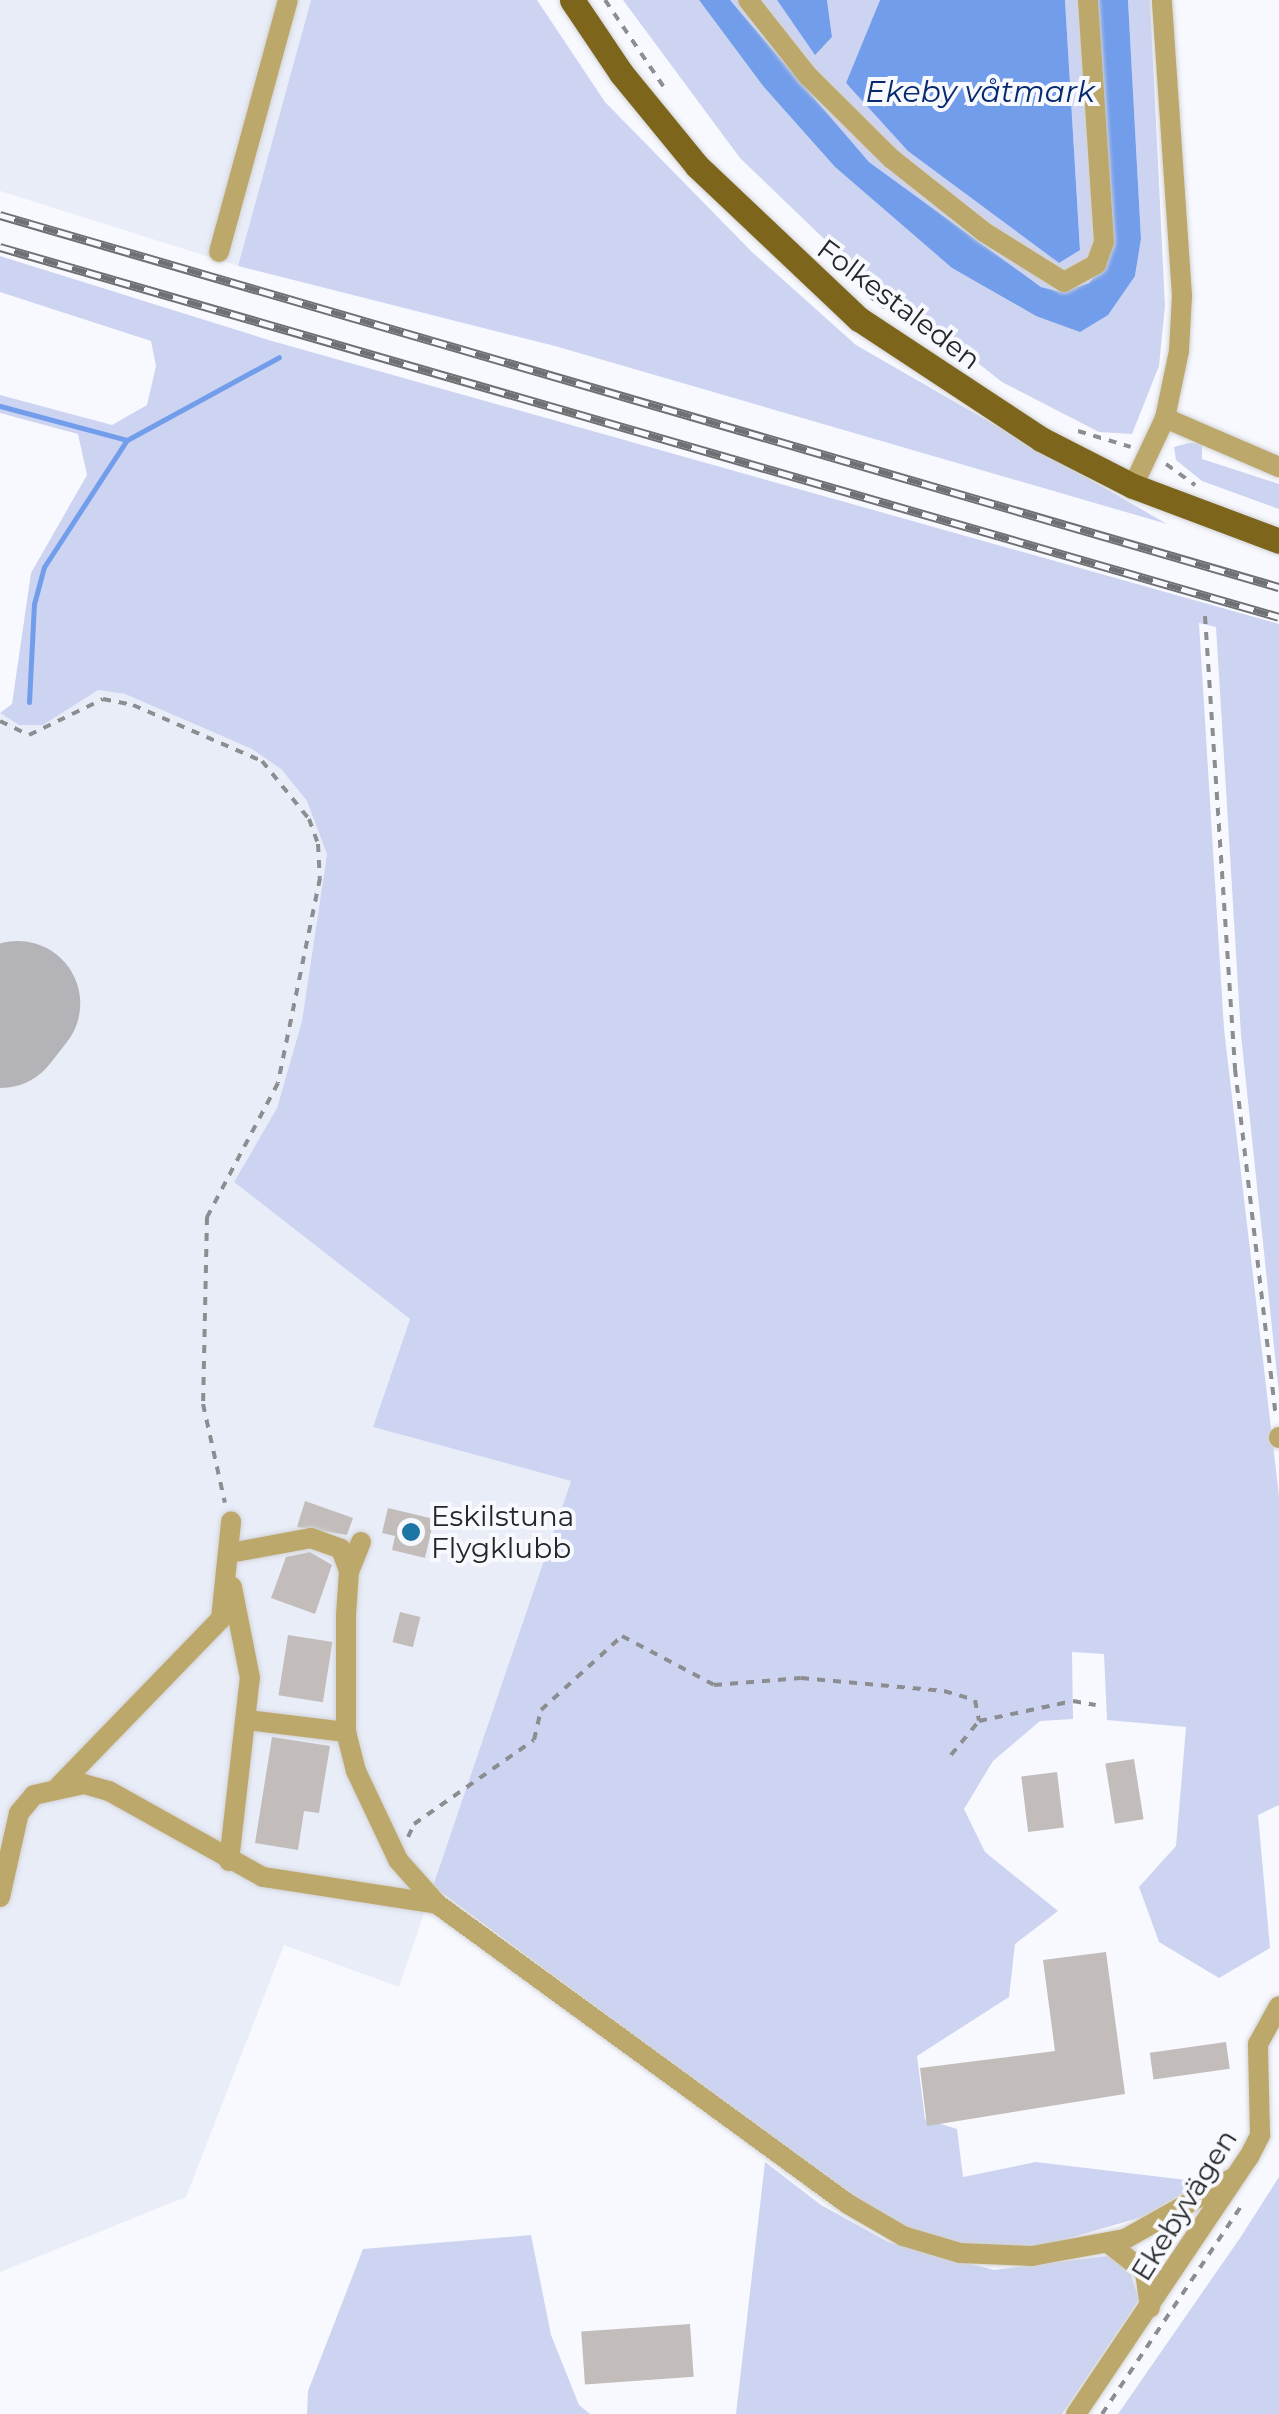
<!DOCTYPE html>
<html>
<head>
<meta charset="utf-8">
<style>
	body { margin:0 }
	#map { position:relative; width:1279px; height:2414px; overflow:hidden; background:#f8f9fe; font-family:Montserrat,sans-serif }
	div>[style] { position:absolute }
	.built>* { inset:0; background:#e9edf8 }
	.green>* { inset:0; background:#cdd4f2 }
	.water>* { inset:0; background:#729deb }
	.stream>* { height:5px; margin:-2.5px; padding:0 2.5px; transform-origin:2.5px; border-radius:2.5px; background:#729deb }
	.runway>* { height:125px; margin:-62.5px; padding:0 62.5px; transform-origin:62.5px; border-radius:62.5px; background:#b4b4b8 }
	.building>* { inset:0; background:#c2bdbb; transform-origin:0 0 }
	.path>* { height:4px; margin-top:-2px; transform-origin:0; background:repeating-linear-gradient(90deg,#8c8d90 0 8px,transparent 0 16px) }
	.roads { filter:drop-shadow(0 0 2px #d2d3d7) drop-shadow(0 0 2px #d2d3d7) }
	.minor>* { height:20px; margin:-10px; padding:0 10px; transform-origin:10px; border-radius:10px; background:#bda86c }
	.major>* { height:25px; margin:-12.5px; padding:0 12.5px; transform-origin:12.5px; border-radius:12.5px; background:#7d661c }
	.rail>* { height:9px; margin-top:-4.5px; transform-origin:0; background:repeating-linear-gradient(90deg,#f8f9fe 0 15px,#6f7073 0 30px); box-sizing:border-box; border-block:2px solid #6f7073 }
	.dots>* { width:28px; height:28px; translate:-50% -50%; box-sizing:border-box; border:5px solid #f8f9fe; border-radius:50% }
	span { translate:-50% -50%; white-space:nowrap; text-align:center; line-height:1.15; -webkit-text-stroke:8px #f8f9fe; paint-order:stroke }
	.street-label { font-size:28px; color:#252627 }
	.poi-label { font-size:28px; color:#252627 }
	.left { translate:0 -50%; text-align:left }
	.water-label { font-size:30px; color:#062a6d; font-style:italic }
</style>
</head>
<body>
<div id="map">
	<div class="built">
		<i style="clip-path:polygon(0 0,311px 0,238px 266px,0 191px)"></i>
		<i style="clip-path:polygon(98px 690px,125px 694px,252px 749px,281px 769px,309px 804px,327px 854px,302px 1021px,277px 1108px,234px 1182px,410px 1319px,373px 1427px,571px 1481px,399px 1987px,284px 1945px,186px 2197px,0 2272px,0 713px,19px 725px)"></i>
	</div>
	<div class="green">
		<i style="clip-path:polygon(311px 0,537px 0,605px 102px,752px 252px,856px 345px,1167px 524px,555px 346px,238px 266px)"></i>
		<i style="clip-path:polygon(623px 0,699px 0,763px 86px,835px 167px,952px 268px,1036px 316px,1135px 276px,1141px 239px,1128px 0,1150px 0,1165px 306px,1159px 366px,1132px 434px,1099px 432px,1002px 382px,843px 257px,740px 158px)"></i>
		<i style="clip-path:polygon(730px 0,777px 0,815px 54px,832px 37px,827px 0,880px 0,846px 84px,1080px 249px,1065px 0,1097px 0,1112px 238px,1105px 263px,1089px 283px,1061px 292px,1041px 287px,869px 162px)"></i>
		<i style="clip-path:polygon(0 256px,272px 341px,1279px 624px,1279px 1394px,1241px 1035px,1216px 627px,1199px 623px,1224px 1029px,1279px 1496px,1279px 1805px,1258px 1815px,1270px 1948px,1219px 1978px,1159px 1942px,1139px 1887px,1176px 1846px,1186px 1727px,1107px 1720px,1104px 1654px,1072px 1652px,1073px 1719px,1040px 1721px,993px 1761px,964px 1809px,985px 1852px,1058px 1911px,1015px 1944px,1009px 1997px,917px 2056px,925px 2119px,957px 2129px,963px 2177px,1036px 2162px,1203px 2182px,1142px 2217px,1035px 2248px,951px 2243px,877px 2216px,433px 1886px,571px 1481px,373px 1427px,410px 1319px,234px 1182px,277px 1108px,302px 1021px,327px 854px,307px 801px,281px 769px,252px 749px,125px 694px,98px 690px,43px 725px,19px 725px,0 713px,12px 704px,31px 573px,87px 475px,78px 434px,0 413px,0 395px,112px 425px,147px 405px,156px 366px,151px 341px,0 292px)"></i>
		<i style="clip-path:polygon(1188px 443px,1202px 443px,1202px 459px,1279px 484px,1279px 509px,1202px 481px,1176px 460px,1174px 447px)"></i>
		<i style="clip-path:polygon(765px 2162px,821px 2205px,888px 2242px,994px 2270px,1107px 2256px,1129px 2269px,1139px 2300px,1062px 2414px,736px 2414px)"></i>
		<i style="clip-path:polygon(1279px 2177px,1279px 2414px,1118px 2414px,1240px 2238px)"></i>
		<i style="clip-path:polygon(531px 2235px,551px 2335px,579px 2405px,590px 2414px,307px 2414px,308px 2391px,363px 2249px)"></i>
	</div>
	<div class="water">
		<i style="clip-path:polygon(699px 0,730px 0,869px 162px,1041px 287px,1061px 292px,1089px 283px,1105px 263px,1112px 238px,1097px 0,1128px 0,1141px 239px,1135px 276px,1108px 315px,1080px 332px,1036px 316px,952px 268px,835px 167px,763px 86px)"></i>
		<i style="clip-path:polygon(777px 0,827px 0,832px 37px,815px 55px)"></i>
		<i style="clip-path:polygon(880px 0,1065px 0,1080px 250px,1059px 263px,908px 151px,846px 83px)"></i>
	</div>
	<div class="stream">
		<i style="left:0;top:406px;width:131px;rotate:15deg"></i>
		<i style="left:127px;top:440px;width:173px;rotate:-28.6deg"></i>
		<i style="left:29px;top:702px;width:98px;rotate:-87.1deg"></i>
		<i style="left:34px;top:604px;width:38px;rotate:-75deg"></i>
		<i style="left:44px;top:567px;width:150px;rotate:-56.9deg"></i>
	</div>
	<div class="runway">
		<i style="left:0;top:1025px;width:28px;rotate:-52deg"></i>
	</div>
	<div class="building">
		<i style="clip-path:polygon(305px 1501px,353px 1518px,347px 1535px,297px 1527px)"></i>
		<i style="clip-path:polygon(388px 1508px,434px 1519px,425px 1558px,392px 1550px,395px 1536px,382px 1533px)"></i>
		<i style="clip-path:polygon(310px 1552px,332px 1565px,315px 1614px,271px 1598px,286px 1557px)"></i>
		<i style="left:400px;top:1612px;width:21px;height:31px;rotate:14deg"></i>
		<i style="left:288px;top:1635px;width:45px;height:61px;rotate:9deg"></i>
		<i style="clip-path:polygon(272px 1737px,330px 1746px,319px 1813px,304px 1811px,298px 1850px,255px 1843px)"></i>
		<i style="left:1134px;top:1759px;width:61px;height:29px;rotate:81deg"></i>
		<i style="left:1057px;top:1772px;width:56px;height:36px;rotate:83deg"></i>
		<i style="clip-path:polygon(1106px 1952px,1125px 2094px,927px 2126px,920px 2068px,1055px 2051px,1043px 1960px)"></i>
		<i style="left:1226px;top:2042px;width:27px;height:77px;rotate:82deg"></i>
		<i style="left:690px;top:2324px;width:53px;height:109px;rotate:86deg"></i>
	</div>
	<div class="path">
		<i style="left:605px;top:0;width:109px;rotate:55.9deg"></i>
		<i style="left:868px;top:295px;width:21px;rotate:37deg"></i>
		<i style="left:1078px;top:431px;width:55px;rotate:16.8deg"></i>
		<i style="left:1166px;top:464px;width:36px;rotate:36deg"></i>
		<i style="left:1205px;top:616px;width:454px;rotate:86.2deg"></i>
		<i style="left:1235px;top:1069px;width:351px;rotate:83.3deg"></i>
		<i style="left:0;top:721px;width:32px;rotate:26deg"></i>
		<i style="left:29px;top:735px;width:82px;rotate:-25.9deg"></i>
		<i style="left:103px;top:699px;width:31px;rotate:11deg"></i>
		<i style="left:133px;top:705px;width:141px;rotate:23.5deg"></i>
		<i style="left:262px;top:761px;width:75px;rotate:51deg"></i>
		<i style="left:309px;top:819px;width:27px;rotate:70deg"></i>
		<i style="left:318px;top:844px;width:34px;rotate:87deg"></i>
		<i style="left:320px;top:878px;width:209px;rotate:101.6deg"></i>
		<i style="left:278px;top:1083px;width:152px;rotate:117.9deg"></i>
		<i style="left:207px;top:1217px;width:187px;rotate:91.2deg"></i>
		<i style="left:203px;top:1404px;width:101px;rotate:77.5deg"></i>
		<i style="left:951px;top:1755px;width:44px;rotate:-50.5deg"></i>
		<i style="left:408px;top:1837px;width:14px;rotate:-65deg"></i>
		<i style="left:414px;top:1824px;width:146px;rotate:-35deg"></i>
		<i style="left:534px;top:1740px;width:31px;rotate:-77deg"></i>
		<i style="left:541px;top:1710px;width:110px;rotate:-42.4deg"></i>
		<i style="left:622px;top:1636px;width:104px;rotate:28deg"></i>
		<i style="left:714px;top:1685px;width:87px;rotate:-4.6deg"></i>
		<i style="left:801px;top:1678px;width:144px;rotate:5.2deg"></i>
		<i style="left:944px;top:1691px;width:32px;rotate:16deg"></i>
		<i style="left:975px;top:1700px;width:21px;rotate:79deg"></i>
		<i style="left:979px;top:1721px;width:96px;rotate:-12deg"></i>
		<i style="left:1073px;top:1701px;width:23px;rotate:10deg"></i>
		<i style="left:1102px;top:2414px;width:255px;rotate:-56.2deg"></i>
	</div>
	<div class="roads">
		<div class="minor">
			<i style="left:748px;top:0;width:97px;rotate:51.7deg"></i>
			<i style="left:808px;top:76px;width:118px;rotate:44.7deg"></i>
			<i style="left:892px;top:159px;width:117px;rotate:38.4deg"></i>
			<i style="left:984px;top:232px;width:94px;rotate:32deg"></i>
			<i style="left:1064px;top:282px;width:37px;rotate:-29deg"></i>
			<i style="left:1096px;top:264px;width:23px;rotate:-70deg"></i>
			<i style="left:1104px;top:242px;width:243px;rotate:-93.8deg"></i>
			<i style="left:219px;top:252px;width:261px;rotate:-74.7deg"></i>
			<i style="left:1165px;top:418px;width:124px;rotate:23.3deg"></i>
			<i style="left:1133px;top:486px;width:75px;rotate:-64.8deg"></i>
			<i style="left:1165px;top:418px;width:68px;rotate:-78.2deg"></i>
			<i style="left:1179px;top:351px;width:55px;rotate:-86.9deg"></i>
			<i style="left:1182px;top:296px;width:297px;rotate:-93.9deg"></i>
			<i style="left:1279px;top:1437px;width:1px;rotate:90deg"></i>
			<i style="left:361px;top:1542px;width:31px;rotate:112deg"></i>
			<i style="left:349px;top:1571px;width:44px;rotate:93.9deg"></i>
			<i style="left:346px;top:1615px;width:117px;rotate:90deg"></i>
			<i style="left:346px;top:1732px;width:40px;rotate:75.6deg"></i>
			<i style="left:356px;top:1771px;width:98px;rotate:64.7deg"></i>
			<i style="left:398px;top:1860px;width:59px;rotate:48.4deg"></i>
			<i style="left:230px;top:1553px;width:82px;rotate:-10.5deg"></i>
			<i style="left:311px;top:1538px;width:32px;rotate:20deg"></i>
			<i style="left:341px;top:1549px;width:23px;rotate:70deg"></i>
			<i style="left:247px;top:1720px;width:100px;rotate:6.9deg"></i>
			<i style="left:58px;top:1787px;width:234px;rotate:-45.9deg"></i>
			<i style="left:221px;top:1619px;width:98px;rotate:-84.1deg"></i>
			<i style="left:229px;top:1861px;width:184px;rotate:-83.5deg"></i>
			<i style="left:250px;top:1678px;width:93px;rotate:-101.2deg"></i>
			<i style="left:0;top:1897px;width:86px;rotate:-77.3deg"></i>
			<i style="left:19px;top:1813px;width:23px;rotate:-50deg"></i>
			<i style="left:34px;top:1795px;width:51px;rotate:-12.4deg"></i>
			<i style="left:84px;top:1784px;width:26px;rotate:16deg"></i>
			<i style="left:109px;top:1791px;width:176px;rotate:29.2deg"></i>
			<i style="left:263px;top:1877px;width:176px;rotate:8.8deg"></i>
			<i style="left:437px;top:1904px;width:509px;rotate:36.13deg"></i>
			<i style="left:848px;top:2204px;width:64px;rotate:30.2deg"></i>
			<i style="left:903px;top:2236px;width:59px;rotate:16.6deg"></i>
			<i style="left:960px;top:2253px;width:72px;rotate:2.4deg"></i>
			<i style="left:1032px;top:2256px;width:95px;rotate:-10.4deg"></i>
			<i style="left:1125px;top:2239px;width:122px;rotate:-29.5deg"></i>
			<i style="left:1108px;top:2243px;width:47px;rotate:38.1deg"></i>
			<i style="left:1145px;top:2272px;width:36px;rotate:82deg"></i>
			<i style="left:1076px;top:2414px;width:310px;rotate:-56.1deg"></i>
			<i style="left:1249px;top:2157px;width:25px;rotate:-63deg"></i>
			<i style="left:1260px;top:2135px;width:91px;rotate:-91.3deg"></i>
			<i style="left:1258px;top:2044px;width:43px;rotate:-61.1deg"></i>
		</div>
		<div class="major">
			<i style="left:572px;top:0;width:88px;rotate:56.1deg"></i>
			<i style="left:621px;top:73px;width:120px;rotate:50.7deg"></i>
			<i style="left:697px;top:166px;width:223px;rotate:43.4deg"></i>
			<i style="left:859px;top:319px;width:218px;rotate:33.4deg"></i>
			<i style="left:1041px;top:439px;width:103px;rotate:27.1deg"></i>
			<i style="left:1133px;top:486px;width:156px;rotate:20.6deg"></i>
		</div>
	</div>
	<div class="rail">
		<i style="left:0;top:215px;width:1332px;rotate:16.22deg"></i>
		<i style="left:0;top:247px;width:1331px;rotate:16.13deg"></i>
	</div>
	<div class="dots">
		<i style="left:411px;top:1532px;background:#1c76a5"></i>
	</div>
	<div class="street-label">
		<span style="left:899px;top:304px;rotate:37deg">Folkestaleden</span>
		<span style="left:1184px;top:2205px;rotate:-58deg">Ekebyvägen</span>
	</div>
	<div class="poi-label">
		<span class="left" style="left:431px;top:1532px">Eskilstuna<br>Flygklubb</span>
	</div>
	<div class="water-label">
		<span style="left:980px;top:92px">Ekeby våtmark</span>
	</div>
</div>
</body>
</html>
